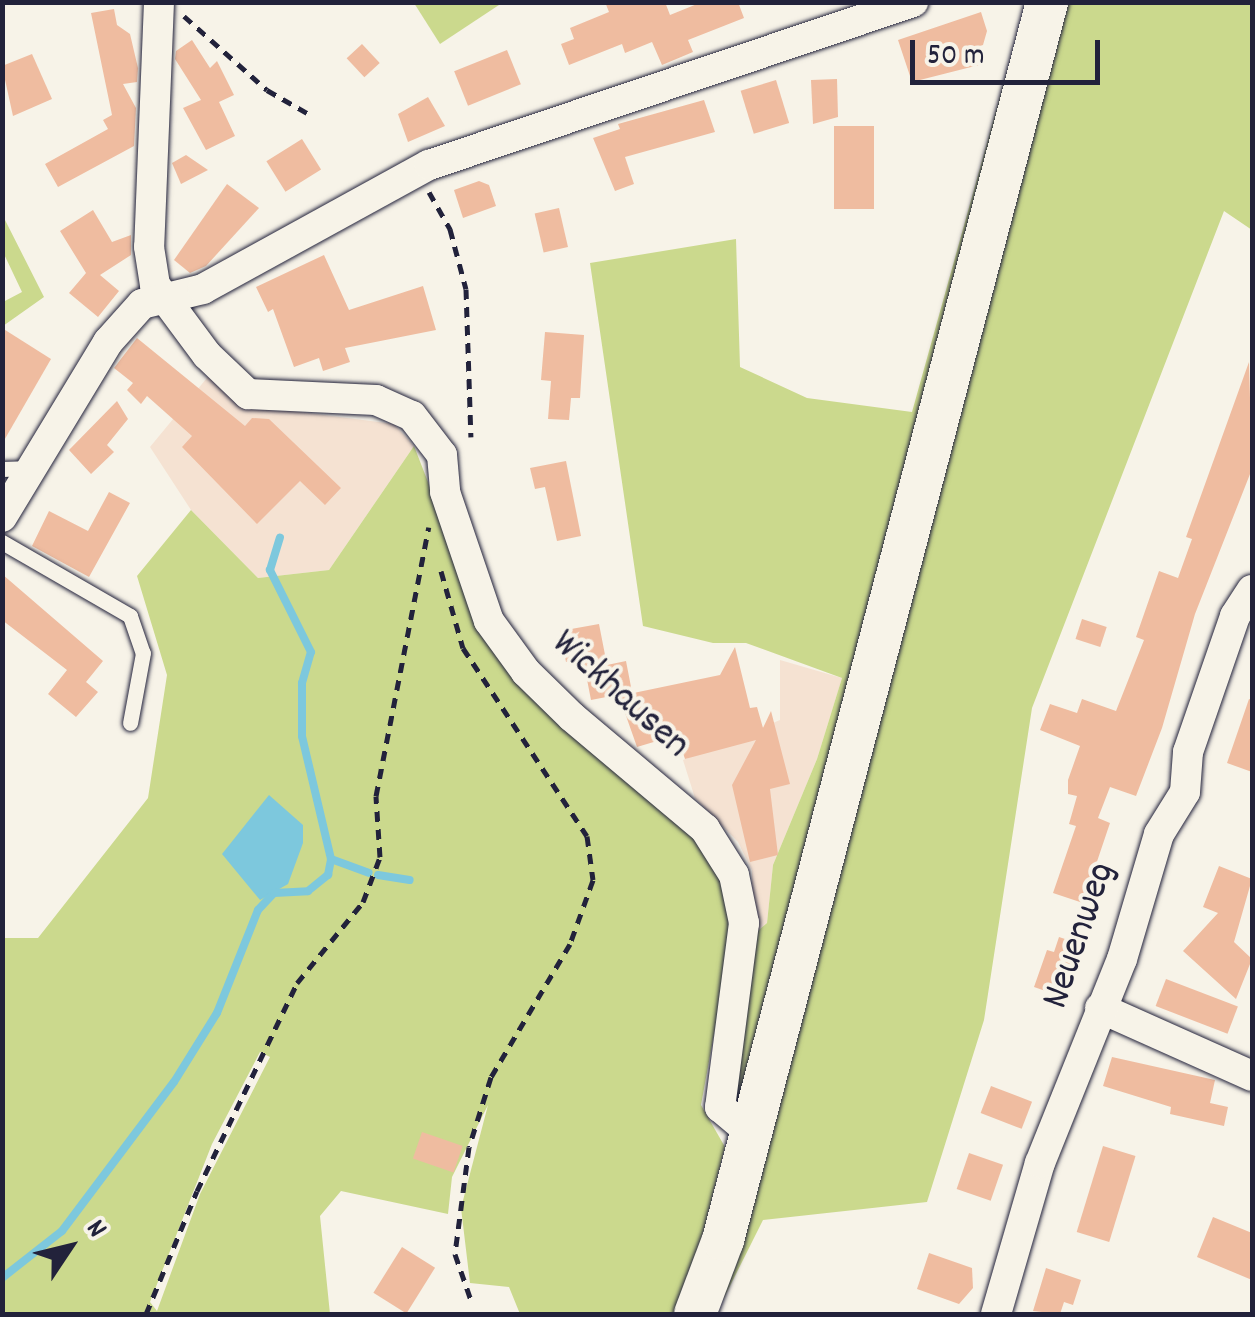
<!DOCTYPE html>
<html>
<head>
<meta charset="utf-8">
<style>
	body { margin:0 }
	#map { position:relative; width:1255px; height:1317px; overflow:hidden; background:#f7f3e8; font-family:Dekko,sans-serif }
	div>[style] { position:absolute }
	.built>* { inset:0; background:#f5e2d2 }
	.green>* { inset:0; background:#cbd98d }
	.water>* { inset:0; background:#7dc8dd }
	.stream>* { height:8px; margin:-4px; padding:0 4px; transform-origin:4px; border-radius:4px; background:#7dc8dd }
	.building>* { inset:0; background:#efbca0; transform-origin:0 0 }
	.path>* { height:5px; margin-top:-2.5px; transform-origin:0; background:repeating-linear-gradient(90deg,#22223b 0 10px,transparent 0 18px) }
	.roads { filter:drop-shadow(0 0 2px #22223b) drop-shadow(0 0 2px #22223b) }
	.service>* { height:15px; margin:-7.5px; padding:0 7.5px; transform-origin:7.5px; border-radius:7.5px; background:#f7f3e8 }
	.minor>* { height:30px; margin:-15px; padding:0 15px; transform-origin:15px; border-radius:15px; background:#f7f3e8 }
	.secondary>* { height:42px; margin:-21px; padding:0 21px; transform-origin:21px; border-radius:21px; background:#f7f3e8 }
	span { translate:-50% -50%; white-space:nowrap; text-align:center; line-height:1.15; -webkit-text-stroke:8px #f7f3e8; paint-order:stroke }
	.street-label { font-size:40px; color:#22223b }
	.frame { position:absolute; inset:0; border:5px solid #22223b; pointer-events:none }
	.north { position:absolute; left:20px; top:1197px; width:100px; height:100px; -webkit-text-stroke:8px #f7f3e8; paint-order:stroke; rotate:55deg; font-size:28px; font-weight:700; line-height:40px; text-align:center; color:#22223b }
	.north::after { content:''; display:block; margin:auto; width:35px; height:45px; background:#22223b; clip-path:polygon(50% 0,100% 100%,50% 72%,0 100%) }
	.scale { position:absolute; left:910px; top:40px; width:190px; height:45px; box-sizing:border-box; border:5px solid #22223b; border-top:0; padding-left:12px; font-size:30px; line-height:35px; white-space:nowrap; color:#22223b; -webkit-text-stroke:8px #f7f3e8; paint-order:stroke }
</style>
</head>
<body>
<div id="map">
	<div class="built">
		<i style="clip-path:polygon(211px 373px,247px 405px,394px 424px,414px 446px,329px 570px,258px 578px,191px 510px,150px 447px)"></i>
		<i style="clip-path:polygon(780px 660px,842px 678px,817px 759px,773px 865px,767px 923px,752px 936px,752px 870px,738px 842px,695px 798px,683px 760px,780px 720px)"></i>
	</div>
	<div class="green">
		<i style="clip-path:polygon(414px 3px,502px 3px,440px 44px)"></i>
		<i style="clip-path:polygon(1026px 3px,753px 1083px,735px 1105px,752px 936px,767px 923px,773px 865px,817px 759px,842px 678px,746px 643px,713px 643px,643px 626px,590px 263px,736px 239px,740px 367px,807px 398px,912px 412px)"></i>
		<i style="clip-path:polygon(1058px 3px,1252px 3px,1252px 230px,1224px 211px,1032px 708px,984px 1020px,927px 1202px,763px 1220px,716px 1314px)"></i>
		<i style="clip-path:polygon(3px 216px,44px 297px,3px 326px,3px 302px,22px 292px,3px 252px)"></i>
		<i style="clip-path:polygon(evenodd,414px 446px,484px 626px,681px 819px,725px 882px,734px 925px,701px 1105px,725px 1147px,683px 1314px,520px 1314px,509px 1287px,470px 1283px,461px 1208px,488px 1105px,452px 1177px,448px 1214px,341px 1191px,320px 1216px,330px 1314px,3px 1314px,3px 938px,38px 938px,148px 798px,167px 675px,137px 576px,191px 510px,258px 578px,329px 570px,414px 446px,260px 1052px,270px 1057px,200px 1194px,157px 1311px,150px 1302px,212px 1144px,260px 1052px)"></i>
	</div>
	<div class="water">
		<i style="clip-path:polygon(269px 795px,303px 825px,303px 843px,288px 884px,260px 900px,222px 854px)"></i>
	</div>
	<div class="stream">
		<i style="left:331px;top:859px;width:40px;rotate:20.2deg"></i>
		<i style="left:378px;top:875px;width:32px;rotate:9deg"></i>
		<i style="left:2px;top:1278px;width:76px;rotate:-38.1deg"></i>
		<i style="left:62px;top:1231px;width:186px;rotate:-53.1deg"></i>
		<i style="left:174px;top:1082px;width:81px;rotate:-58.1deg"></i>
		<i style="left:217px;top:1013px;width:111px;rotate:-68.3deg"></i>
		<i style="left:258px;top:910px;width:23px;rotate:-47deg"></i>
		<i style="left:274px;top:893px;width:34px;rotate:-3deg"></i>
		<i style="left:308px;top:891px;width:26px;rotate:-39deg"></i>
		<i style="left:328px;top:875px;width:16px;rotate:-79deg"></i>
		<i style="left:331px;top:859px;width:126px;rotate:-103.3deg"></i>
		<i style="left:302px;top:736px;width:53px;rotate:-90deg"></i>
		<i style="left:302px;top:683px;width:32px;rotate:-74deg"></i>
		<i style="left:311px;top:652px;width:92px;rotate:-116.6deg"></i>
		<i style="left:270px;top:570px;width:34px;rotate:-73deg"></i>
	</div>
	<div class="building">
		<i style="clip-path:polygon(605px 2px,665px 2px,670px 15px,702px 2px,738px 2px,744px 18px,688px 40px,693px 52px,662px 65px,652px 42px,625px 53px,622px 44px,569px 65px,561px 44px,574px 39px,570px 28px,609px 12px)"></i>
		<i style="clip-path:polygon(114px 9px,117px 25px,130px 34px,138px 68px,137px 82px,123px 84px,136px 108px,134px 146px,58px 187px,45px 164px,108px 129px,103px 120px,112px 115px,91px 13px)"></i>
		<i style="clip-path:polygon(981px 12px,987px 31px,983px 45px,973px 48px,979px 65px,912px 82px,898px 40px)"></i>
		<i style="clip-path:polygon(192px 40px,210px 68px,217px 61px,234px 95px,219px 102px,235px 136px,206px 150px,183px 108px,201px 100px,175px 59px,176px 51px)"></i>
		<i style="left:362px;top:44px;width:26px;height:21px;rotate:47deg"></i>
		<i style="left:507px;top:50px;width:37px;height:57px;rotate:68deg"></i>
		<i style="clip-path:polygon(32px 54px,52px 99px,13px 116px,2px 66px)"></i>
		<i style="clip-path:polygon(837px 79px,838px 117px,813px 124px,811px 80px)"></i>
		<i style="left:776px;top:80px;width:45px;height:37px;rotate:73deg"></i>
		<i style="clip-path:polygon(428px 97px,445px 126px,408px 142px,398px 114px)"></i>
		<i style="clip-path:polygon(704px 100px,715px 132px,625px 157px,634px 184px,615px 191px,593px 138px,620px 129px,618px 124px)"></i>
		<i style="left:834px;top:126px;width:40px;height:83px"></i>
		<i style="left:302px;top:139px;width:36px;height:42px;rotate:58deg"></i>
		<i style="clip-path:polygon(186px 155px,208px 170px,181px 184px,172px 163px)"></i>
		<i style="clip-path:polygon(479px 181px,489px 185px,496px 206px,463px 218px,454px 190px)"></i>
		<i style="clip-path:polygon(227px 184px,259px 208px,206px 266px,190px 273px,174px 260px)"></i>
		<i style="left:559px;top:208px;width:40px;height:25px;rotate:77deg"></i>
		<i style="clip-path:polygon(93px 210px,112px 242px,131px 235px,131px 255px,100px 275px,119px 291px,98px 317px,69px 293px,86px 273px,60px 231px)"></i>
		<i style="clip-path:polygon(324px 255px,349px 310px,423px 286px,436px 330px,345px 348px,350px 362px,323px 371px,319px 358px,294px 367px,273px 309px,268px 312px,256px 287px)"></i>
		<i style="clip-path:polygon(2px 328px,51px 359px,2px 444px)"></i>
		<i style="clip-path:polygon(545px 332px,584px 335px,580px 398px,571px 398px,569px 420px,548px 419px,551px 381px,541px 380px)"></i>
		<i style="clip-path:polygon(137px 338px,245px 426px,252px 418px,269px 419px,341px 488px,325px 505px,300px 481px,257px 524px,182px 447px,192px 436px,147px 396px,141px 404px,127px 390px,133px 383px,114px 368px)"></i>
		<i style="clip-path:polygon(1249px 362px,1252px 469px,1195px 614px,1162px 728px,1136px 796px,1110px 787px,1098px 818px,1110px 823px,1083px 903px,1053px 893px,1076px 826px,1069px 824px,1077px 796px,1068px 794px,1068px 780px,1080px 746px,1040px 730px,1050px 704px,1077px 713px,1082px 699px,1116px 711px,1144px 640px,1136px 637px,1159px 571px,1178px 578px,1192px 539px,1186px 537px)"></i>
		<i style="clip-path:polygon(117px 401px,128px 419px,107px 445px,114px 452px,91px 474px,69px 450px)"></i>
		<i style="clip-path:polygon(566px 461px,581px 536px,557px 541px,545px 487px,535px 489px,530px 468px)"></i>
		<i style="clip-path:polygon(109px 492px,130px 503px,89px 577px,32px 546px,49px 511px,88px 531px)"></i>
		<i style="clip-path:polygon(2px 574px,103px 661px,86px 682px,98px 692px,76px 717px,48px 694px,67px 670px,2px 620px)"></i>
		<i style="left:1082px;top:619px;width:26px;height:21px;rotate:18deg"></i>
		<i style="clip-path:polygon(599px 624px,607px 665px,626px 661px,632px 692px,591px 700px,583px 659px,566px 662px,560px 631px)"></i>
		<i style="clip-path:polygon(735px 647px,750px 708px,757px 707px,763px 728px,771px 711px,790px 784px,770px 789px,778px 855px,750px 862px,732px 785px,756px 740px,685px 759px,677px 735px,637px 747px,619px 696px,720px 675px)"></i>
		<i style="clip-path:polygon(1249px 699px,1252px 700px,1252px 772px,1227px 763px)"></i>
		<i style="clip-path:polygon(1219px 866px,1252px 879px,1234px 942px,1252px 959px,1236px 999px,1183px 951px,1218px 913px,1203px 907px)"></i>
		<i style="clip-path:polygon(1059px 937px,1080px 944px,1066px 998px,1034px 987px,1047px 950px,1054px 952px)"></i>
		<i style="left:1166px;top:979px;width:77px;height:29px;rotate:21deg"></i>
		<i style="clip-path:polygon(1112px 1057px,1215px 1080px,1210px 1103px,1228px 1107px,1224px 1126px,1170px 1114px,1171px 1107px,1103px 1086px)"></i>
		<i style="left:991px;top:1086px;width:44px;height:29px;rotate:21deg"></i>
		<i style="left:422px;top:1132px;width:43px;height:28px;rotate:19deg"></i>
		<i style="left:1103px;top:1146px;width:34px;height:90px;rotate:17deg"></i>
		<i style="left:969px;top:1153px;width:36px;height:38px;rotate:19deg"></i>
		<i style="clip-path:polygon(1213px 1217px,1252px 1233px,1252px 1280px,1197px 1257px)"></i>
		<i style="left:402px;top:1247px;width:39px;height:54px;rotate:32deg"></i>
		<i style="clip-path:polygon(929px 1253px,972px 1268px,973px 1288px,959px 1304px,917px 1289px)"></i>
		<i style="clip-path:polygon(1046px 1268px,1081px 1280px,1073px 1305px,1064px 1302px,1060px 1314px,1033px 1311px)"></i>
	</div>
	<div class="path">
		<i style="left:184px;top:16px;width:111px;rotate:41.7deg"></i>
		<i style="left:267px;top:90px;width:46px;rotate:29.9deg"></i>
		<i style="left:429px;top:192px;width:43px;rotate:60.4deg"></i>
		<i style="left:450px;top:229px;width:62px;rotate:75.1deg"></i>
		<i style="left:466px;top:289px;width:148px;rotate:88.1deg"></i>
		<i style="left:441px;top:571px;width:80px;rotate:74.1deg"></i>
		<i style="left:463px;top:648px;width:225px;rotate:56.6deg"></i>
		<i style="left:587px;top:836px;width:44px;rotate:82.2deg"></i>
		<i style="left:593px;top:880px;width:68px;rotate:109.8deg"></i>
		<i style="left:570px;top:944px;width:155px;rotate:120.7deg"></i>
		<i style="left:491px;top:1077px;width:73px;rotate:107.4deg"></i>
		<i style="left:469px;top:1147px;width:108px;rotate:97.5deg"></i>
		<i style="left:455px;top:1254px;width:52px;rotate:70.9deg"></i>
		<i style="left:146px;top:1314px;width:133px;rotate:-67.5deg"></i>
		<i style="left:197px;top:1191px;width:231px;rotate:-64.3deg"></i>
		<i style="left:297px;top:983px;width:104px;rotate:-50.8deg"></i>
		<i style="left:363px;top:902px;width:48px;rotate:-69.3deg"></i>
		<i style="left:380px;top:857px;width:61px;rotate:-93.8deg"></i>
		<i style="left:376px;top:796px;width:274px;rotate:-78.9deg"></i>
	</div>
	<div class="roads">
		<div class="service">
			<i style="left:2px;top:469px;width:29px;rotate:-2deg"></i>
			<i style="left:2px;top:542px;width:148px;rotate:30deg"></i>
			<i style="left:130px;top:616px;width:39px;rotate:71deg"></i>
			<i style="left:143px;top:653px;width:71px;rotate:100.5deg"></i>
		</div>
		<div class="minor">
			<i style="left:159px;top:2px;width:245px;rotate:92.3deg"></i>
			<i style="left:149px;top:247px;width:38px;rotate:81deg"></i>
			<i style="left:155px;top:285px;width:87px;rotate:53.4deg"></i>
			<i style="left:207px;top:355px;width:57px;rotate:43.6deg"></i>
			<i style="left:248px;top:394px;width:128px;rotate:2.7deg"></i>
			<i style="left:376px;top:400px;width:39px;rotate:24deg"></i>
			<i style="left:412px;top:416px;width:49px;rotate:52.4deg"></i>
			<i style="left:442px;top:455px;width:37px;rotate:85deg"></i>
			<i style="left:445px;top:492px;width:136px;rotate:71.2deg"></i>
			<i style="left:489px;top:621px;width:63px;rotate:54deg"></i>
			<i style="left:526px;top:672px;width:64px;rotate:44.4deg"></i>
			<i style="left:572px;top:717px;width:174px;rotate:40.1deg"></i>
			<i style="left:705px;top:829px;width:54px;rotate:57.8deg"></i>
			<i style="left:734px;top:875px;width:49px;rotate:78.2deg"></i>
			<i style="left:744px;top:923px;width:186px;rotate:97.4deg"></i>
			<i style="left:720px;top:1107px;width:40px;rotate:40deg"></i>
			<i style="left:2px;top:517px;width:205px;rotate:-58.8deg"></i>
			<i style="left:108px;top:342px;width:51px;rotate:-48.2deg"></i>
			<i style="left:142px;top:304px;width:63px;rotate:-13.8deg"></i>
			<i style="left:203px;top:289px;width:258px;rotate:-28.8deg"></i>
			<i style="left:429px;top:165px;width:511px;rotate:-18.61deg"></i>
			<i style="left:1100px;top:1008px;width:167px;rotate:24.1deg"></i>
			<i style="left:996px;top:1314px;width:157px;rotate:-73.8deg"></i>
			<i style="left:1040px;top:1163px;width:220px;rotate:-68.1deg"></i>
			<i style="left:1122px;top:959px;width:130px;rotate:-73.5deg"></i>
			<i style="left:1159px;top:834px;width:49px;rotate:-58.2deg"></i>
			<i style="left:1185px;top:792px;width:40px;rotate:-85.7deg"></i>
			<i style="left:1188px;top:752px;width:144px;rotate:-70.9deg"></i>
			<i style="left:1235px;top:616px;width:31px;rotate:-57deg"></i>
		</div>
		<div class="secondary">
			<i style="left:695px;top:1314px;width:79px;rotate:-69.3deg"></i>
			<i style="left:723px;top:1240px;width:1280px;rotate:-75.33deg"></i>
		</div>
	</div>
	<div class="street-label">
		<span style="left:619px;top:696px;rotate:42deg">Wickhausen</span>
		<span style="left:1081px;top:936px;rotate:-71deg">Neuenweg</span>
	</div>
	<div class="frame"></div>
	<div class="north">N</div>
	<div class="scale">50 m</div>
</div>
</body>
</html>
